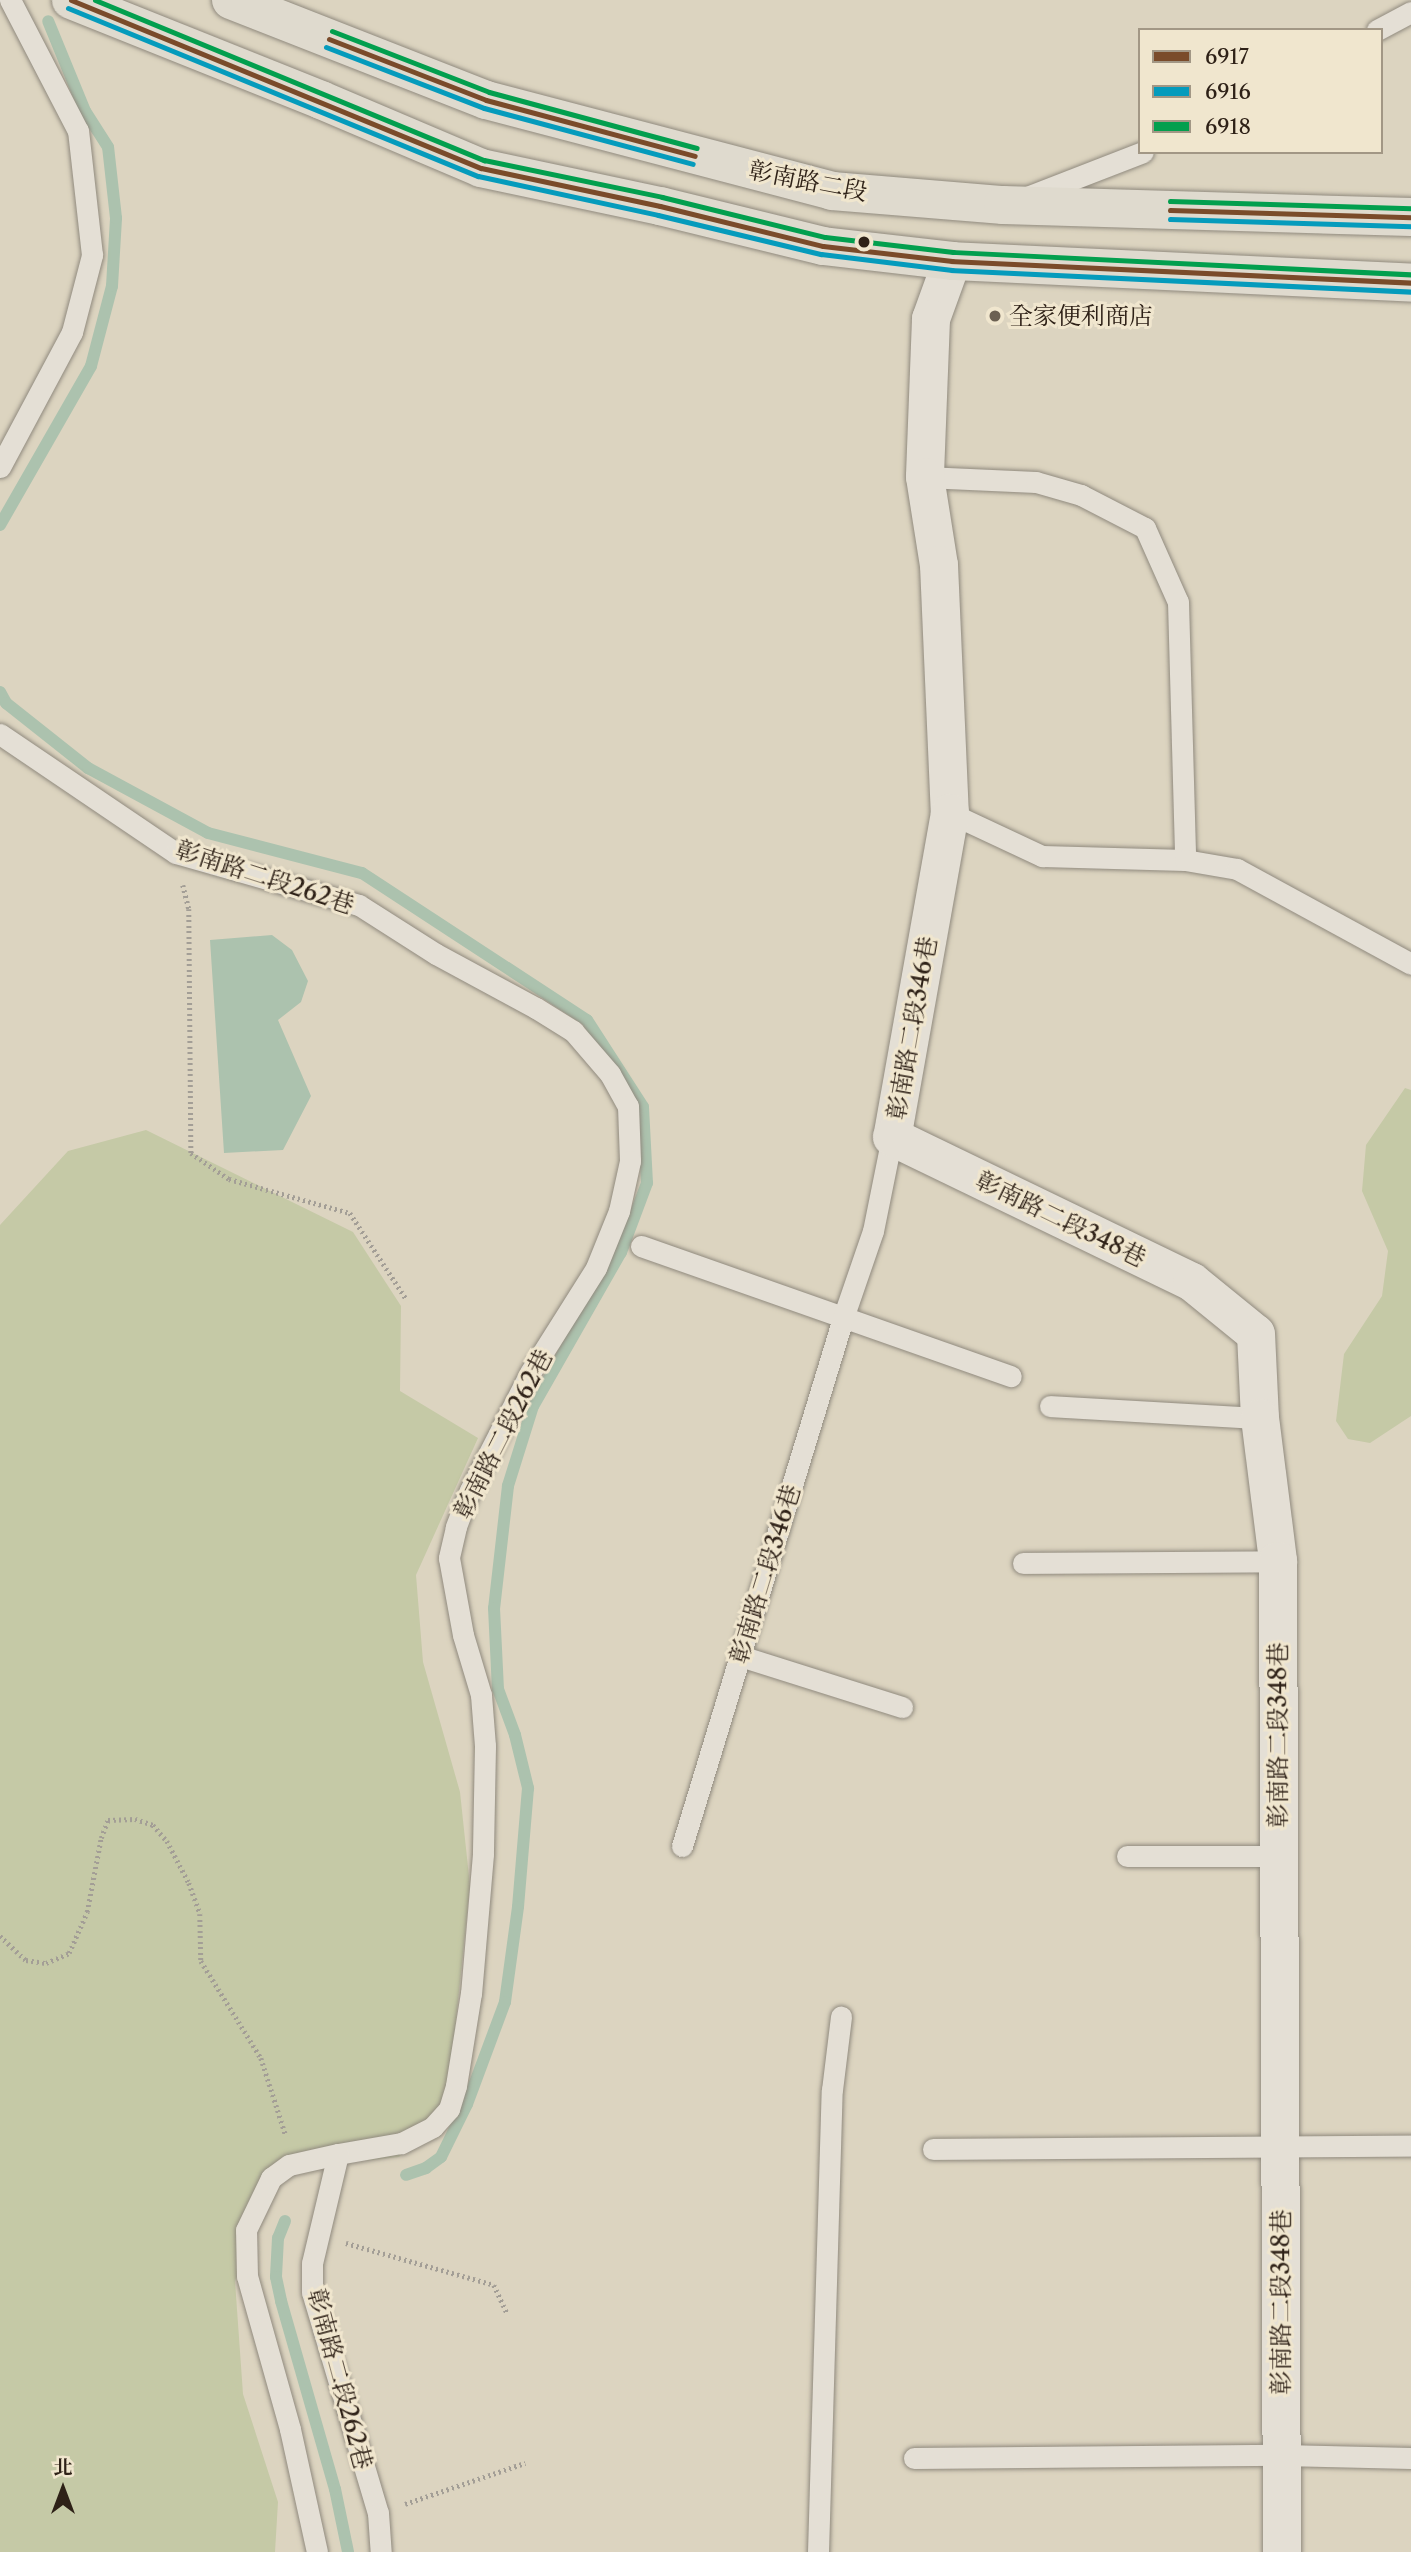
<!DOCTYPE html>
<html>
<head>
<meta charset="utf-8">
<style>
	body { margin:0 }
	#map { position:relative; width:1411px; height:2552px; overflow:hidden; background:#dcd4c0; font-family:"Libre Caslon Text","Noto Serif TC",serif }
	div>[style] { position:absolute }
	.green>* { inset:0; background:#c5c9a6 }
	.water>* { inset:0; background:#acc2ae }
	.stream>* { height:12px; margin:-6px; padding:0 6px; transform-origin:6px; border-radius:6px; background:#acc2ae }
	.path>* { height:4.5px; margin-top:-2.25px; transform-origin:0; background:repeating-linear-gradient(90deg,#a39e96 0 2px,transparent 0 5.5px) }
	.roads { filter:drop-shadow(0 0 2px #908a7e) drop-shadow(0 0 2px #908a7e) }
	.lane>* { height:21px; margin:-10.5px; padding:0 10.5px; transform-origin:10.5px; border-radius:10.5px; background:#e4dfd5 }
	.street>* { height:38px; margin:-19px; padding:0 19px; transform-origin:19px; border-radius:19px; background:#e4dfd5 }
	.primary>* { height:38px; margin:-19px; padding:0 19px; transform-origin:19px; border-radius:19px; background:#dfdace }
	.bus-1>* { height:5px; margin:-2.5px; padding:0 2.5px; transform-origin:2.5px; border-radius:2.5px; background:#7a4b2a }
	.bus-2>* { height:5px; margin:-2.5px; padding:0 2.5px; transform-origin:2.5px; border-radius:2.5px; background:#059bbc }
	.bus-3>* { height:5px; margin:-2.5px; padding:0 2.5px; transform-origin:2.5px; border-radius:2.5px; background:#029f4e }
	.dots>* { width:19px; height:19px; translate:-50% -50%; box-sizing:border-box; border:4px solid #f0e6ce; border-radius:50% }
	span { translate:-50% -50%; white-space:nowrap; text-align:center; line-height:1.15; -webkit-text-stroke:6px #f0e6ce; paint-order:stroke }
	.street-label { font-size:24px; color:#2e2117 }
	.poi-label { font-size:24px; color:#2e2117 }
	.left { translate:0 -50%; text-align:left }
	.legend { position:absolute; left:1138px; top:28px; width:245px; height:126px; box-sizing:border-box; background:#f0e6ce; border:2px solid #a29785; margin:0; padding:9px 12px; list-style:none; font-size:21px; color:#2e2117 }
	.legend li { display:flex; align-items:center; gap:14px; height:35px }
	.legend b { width:35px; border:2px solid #a29785 }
	.north { position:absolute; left:28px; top:2454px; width:70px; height:70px; -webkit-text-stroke:5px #f0e6ce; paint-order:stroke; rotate:0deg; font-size:19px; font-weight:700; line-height:28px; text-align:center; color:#2e2117 }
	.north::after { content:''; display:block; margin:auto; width:24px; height:32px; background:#2e2117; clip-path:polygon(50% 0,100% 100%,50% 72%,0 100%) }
</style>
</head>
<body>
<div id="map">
	<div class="green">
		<i style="clip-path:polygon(1405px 1088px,1411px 1090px,1411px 1416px,1370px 1443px,1348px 1439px,1336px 1421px,1344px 1354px,1382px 1296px,1388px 1251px,1362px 1191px,1366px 1145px)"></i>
		<i style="clip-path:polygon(146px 1130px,353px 1232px,401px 1306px,400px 1391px,478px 1438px,416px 1575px,423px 1662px,460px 1792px,470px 1886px,450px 2077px,433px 2123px,399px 2157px,297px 2168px,274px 2187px,235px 2281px,243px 2394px,278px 2502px,275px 2552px,0 2552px,0 1225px,68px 1151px)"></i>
	</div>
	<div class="water">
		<i style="clip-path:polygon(272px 935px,292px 950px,308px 981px,301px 1002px,278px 1020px,311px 1096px,283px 1150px,224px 1153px,210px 940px)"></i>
	</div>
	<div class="stream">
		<i style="left:0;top:525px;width:183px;rotate:-60.2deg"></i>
		<i style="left:91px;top:366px;width:83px;rotate:-75.3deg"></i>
		<i style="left:112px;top:286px;width:68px;rotate:-86.6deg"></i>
		<i style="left:116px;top:218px;width:71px;rotate:-96.4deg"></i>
		<i style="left:108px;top:147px;width:43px;rotate:-122.6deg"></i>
		<i style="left:85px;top:111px;width:97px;rotate:-112.3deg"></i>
		<i style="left:0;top:692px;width:13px;rotate:61deg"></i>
		<i style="left:6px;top:703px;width:105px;rotate:38.4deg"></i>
		<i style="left:88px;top:768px;width:136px;rotate:28.4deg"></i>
		<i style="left:208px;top:833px;width:159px;rotate:14.6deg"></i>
		<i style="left:362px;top:873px;width:269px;rotate:33.2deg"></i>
		<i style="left:587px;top:1020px;width:103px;rotate:57.2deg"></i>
		<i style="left:643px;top:1107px;width:76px;rotate:87deg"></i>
		<i style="left:647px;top:1183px;width:74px;rotate:110.6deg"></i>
		<i style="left:621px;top:1252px;width:177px;rotate:119.7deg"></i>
		<i style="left:533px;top:1406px;width:84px;rotate:107.4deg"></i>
		<i style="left:508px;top:1486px;width:123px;rotate:96.5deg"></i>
		<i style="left:494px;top:1608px;width:81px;rotate:87.2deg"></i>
		<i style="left:498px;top:1689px;width:49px;rotate:69.7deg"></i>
		<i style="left:515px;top:1735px;width:55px;rotate:76.2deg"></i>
		<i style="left:528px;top:1788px;width:119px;rotate:94.8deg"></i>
		<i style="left:518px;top:1907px;width:96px;rotate:97.8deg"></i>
		<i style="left:505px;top:2002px;width:109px;rotate:110.4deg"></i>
		<i style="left:467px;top:2104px;width:59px;rotate:116.1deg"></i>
		<i style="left:441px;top:2157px;width:19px;rotate:144deg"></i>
		<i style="left:426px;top:2168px;width:21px;rotate:161deg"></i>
		<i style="left:285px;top:2221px;width:18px;rotate:112deg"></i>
		<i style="left:278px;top:2238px;width:39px;rotate:93deg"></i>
		<i style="left:276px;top:2277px;width:25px;rotate:78deg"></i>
		<i style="left:281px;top:2301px;width:196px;rotate:74deg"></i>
		<i style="left:335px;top:2489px;width:64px;rotate:78.3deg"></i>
	</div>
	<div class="path">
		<i style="left:183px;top:885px;width:25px;rotate:76deg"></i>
		<i style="left:189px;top:909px;width:244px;rotate:89.5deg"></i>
		<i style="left:191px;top:1153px;width:46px;rotate:34.4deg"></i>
		<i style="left:229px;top:1179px;width:126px;rotate:15.7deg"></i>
		<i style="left:350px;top:1213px;width:104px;rotate:56.8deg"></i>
		<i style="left:0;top:1936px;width:35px;rotate:43deg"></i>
		<i style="left:26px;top:1960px;width:20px;rotate:9deg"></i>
		<i style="left:46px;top:1963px;width:25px;rotate:-23deg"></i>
		<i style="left:69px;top:1953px;width:45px;rotate:-66.3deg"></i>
		<i style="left:87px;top:1912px;width:75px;rotate:-79.3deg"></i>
		<i style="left:101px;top:1838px;width:19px;rotate:-69deg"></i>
		<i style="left:108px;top:1820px;width:27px;rotate:-2deg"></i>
		<i style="left:135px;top:1819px;width:19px;rotate:18deg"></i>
		<i style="left:153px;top:1825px;width:21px;rotate:49deg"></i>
		<i style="left:167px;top:1841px;width:47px;rotate:62.4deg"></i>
		<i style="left:189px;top:1883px;width:33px;rotate:70deg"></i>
		<i style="left:200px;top:1914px;width:47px;rotate:88.8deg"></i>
		<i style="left:201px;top:1961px;width:114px;rotate:58.3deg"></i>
		<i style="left:261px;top:2058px;width:82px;rotate:72.2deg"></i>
		<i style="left:346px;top:2243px;width:154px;rotate:15.8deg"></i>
		<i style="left:494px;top:2285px;width:31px;rotate:65deg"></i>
		<i style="left:405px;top:2504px;width:127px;rotate:-18.9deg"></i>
	</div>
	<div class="roads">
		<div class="lane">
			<i style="left:1377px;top:30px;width:38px;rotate:-28deg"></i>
			<i style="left:1027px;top:197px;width:124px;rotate:-21.2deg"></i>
			<i style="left:0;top:467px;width:153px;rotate:-61.9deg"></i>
			<i style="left:72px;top:332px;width:80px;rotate:-75.4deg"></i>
			<i style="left:92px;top:255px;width:125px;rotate:-96.4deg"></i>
			<i style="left:78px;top:131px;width:148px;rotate:-117.4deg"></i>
			<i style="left:925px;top:477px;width:111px;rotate:2.6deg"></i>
			<i style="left:1036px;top:482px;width:47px;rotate:16.1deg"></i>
			<i style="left:1081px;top:495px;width:72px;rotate:27.3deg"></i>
			<i style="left:1145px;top:528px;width:81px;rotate:66deg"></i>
			<i style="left:1178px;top:602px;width:258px;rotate:88.4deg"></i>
			<i style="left:0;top:734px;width:212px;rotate:34.1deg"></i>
			<i style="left:176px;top:853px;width:190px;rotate:15.9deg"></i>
			<i style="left:359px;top:905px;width:91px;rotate:32.5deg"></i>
			<i style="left:436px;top:954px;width:114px;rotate:28.4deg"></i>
			<i style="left:536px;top:1008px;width:44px;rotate:31.9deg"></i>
			<i style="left:573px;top:1031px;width:57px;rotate:49.3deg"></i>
			<i style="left:610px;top:1074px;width:37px;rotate:61deg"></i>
			<i style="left:628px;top:1106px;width:55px;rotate:87.9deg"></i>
			<i style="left:630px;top:1161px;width:51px;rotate:102.4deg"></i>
			<i style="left:619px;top:1211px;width:61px;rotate:112deg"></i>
			<i style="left:596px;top:1268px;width:124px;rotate:122.2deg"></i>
			<i style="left:530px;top:1373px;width:131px;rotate:117.1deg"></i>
			<i style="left:470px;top:1490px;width:40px;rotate:111deg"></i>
			<i style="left:456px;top:1527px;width:32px;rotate:103deg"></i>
			<i style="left:449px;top:1558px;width:78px;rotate:79.7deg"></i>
			<i style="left:463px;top:1635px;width:63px;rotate:73.3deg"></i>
			<i style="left:481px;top:1695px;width:51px;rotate:85.5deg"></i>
			<i style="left:485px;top:1746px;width:108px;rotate:91.1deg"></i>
			<i style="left:483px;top:1854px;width:140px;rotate:94.9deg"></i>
			<i style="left:471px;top:1993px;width:94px;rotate:99.2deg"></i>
			<i style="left:456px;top:2086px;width:24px;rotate:107deg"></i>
			<i style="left:449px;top:2109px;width:24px;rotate:132deg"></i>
			<i style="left:433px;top:2127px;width:36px;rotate:153deg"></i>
			<i style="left:401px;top:2143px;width:64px;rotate:170.1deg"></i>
			<i style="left:338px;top:2154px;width:112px;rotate:103.4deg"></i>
			<i style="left:312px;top:2263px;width:29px;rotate:90deg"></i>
			<i style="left:312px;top:2292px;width:231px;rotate:73.4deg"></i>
			<i style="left:378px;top:2513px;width:39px;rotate:86deg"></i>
			<i style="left:950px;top:813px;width:102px;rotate:25.1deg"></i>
			<i style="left:1042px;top:856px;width:143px;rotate:1.6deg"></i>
			<i style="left:1185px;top:860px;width:53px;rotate:9.8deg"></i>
			<i style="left:1237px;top:869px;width:198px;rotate:28.6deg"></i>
			<i style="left:641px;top:1246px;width:392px;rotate:19.4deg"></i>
			<i style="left:1050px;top:1406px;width:210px;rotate:3.3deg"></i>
			<i style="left:1023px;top:1563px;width:255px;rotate:-0.4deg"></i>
			<i style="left:740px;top:1656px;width:170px;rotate:17.5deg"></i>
			<i style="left:682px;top:1846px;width:552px;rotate:-73.04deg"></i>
			<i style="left:843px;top:1318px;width:92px;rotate:-71deg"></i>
			<i style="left:873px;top:1231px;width:96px;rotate:-78.6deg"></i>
			<i style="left:1127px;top:1856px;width:152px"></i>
			<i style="left:933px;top:2149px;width:478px;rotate:-0.4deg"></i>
			<i style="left:914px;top:2458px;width:368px;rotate:-0.5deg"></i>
			<i style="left:1282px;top:2455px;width:129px;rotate:1.3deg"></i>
			<i style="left:317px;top:2552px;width:126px;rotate:-102.4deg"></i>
			<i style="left:290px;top:2429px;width:159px;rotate:-105.7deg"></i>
			<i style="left:247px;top:2276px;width:46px;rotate:-91.2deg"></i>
			<i style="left:246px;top:2230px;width:58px;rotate:-64.3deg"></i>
			<i style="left:271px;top:2178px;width:22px;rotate:-36deg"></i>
			<i style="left:289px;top:2165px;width:50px;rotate:-12.7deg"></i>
			<i style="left:818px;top:2552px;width:462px;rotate:-88.3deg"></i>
			<i style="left:832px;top:2090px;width:74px;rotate:-83deg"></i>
		</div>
		<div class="street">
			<i style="left:952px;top:261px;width:62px;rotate:109.9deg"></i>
			<i style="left:931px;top:319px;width:158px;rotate:92.2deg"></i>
			<i style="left:925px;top:477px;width:89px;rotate:81deg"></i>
			<i style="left:939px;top:565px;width:248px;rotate:87.5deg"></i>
			<i style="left:950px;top:813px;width:329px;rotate:100.1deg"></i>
			<i style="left:892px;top:1137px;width:333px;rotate:25.8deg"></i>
			<i style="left:1192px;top:1282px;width:82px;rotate:39.1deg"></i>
			<i style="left:1256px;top:1334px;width:84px;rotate:87.3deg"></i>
			<i style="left:1260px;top:1418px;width:144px;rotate:82.8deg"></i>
			<i style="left:1278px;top:1561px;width:991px;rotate:89.77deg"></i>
		</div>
		<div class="primary">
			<i style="left:71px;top:0;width:269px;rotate:21.8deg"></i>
			<i style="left:321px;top:100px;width:174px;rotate:23deg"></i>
			<i style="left:481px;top:168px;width:183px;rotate:12deg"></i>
			<i style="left:660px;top:206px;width:168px;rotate:13.8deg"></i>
			<i style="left:823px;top:246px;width:130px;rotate:6.6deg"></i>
			<i style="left:952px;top:261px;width:460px;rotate:2.7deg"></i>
			<i style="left:231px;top:0;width:274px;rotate:21.4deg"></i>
			<i style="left:486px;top:100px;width:358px;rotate:14.7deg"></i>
			<i style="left:832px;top:191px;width:172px;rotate:4.7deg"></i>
			<i style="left:1003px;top:205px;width:408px;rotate:1.7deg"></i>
		</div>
	</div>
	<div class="bus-1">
		<i style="left:71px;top:0;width:443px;rotate:22.3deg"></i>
		<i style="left:481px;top:168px;width:183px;rotate:12deg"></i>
		<i style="left:660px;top:206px;width:168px;rotate:13.8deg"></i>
		<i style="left:823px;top:246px;width:130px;rotate:6.6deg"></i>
		<i style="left:952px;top:261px;width:460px;rotate:2.7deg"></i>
		<i style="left:329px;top:39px;width:168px;rotate:21.2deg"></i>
		<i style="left:486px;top:100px;width:216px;rotate:15deg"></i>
		<i style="left:1170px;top:210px;width:241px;rotate:1.7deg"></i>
	</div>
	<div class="bus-2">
		<i style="left:68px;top:8px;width:443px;rotate:22.3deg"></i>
		<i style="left:478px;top:176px;width:184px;rotate:12.2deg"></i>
		<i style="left:658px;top:215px;width:168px;rotate:13.5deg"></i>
		<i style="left:821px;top:254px;width:132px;rotate:7deg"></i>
		<i style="left:952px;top:270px;width:460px;rotate:2.7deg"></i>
		<i style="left:326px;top:47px;width:169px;rotate:21.1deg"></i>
		<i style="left:484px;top:108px;width:216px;rotate:15deg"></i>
		<i style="left:1170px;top:219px;width:241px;rotate:1.7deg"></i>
	</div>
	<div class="bus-3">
		<i style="left:95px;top:0;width:421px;rotate:22.4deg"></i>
		<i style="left:484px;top:160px;width:182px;rotate:11.7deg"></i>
		<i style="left:662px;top:197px;width:168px;rotate:13.8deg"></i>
		<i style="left:825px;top:237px;width:129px;rotate:6.7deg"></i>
		<i style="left:953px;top:252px;width:459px;rotate:2.8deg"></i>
		<i style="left:332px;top:31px;width:168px;rotate:21.2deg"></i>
		<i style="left:489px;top:92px;width:215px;rotate:15.1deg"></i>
		<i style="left:1170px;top:201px;width:241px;rotate:1.7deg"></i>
	</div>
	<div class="dots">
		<i style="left:864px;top:242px;background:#2e2117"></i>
		<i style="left:995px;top:316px;background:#6b6052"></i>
	</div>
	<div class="street-label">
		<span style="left:808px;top:181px;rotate:11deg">彰南路二段</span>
		<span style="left:265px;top:877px;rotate:18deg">彰南路二段262巷</span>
		<span style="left:912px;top:1028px;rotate:-80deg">彰南路二段346巷</span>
		<span style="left:1061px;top:1219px;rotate:26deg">彰南路二段348巷</span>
		<span style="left:503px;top:1434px;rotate:-63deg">彰南路二段262巷</span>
		<span style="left:765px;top:1574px;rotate:-73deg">彰南路二段346巷</span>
		<span style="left:1278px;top:1735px;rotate:-90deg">彰南路二段348巷</span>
		<span style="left:1281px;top:2302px;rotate:-90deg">彰南路二段348巷</span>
		<span style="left:340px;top:2379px;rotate:75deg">彰南路二段262巷</span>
	</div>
	<div class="poi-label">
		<span class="left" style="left:1009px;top:316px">全家便利商店</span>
	</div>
	<ul class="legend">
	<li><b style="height:9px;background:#7a4b2a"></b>6917</li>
	<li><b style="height:9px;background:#059bbc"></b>6916</li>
	<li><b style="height:9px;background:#029f4e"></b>6918</li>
	</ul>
	<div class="north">北</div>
</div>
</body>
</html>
